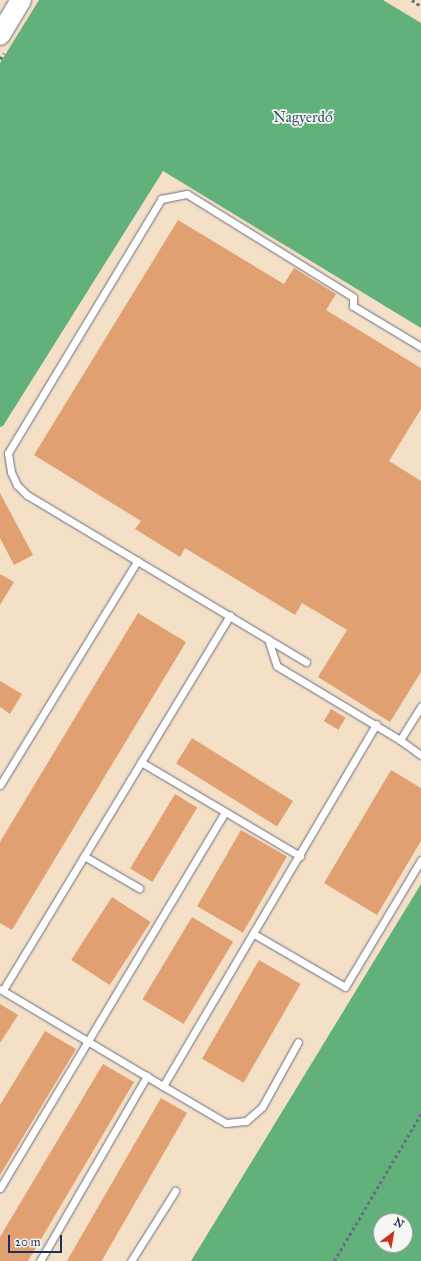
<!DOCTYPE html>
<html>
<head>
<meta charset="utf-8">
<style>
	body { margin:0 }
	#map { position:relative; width:421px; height:1261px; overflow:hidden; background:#f4e0c7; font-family:"IM FELL Great Primer",serif }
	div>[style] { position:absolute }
	.forest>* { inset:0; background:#62b07a }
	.building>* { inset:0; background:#e0a072; transform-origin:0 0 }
	.path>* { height:2.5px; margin-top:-1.25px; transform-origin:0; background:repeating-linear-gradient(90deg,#676d83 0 3px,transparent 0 6px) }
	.roads { filter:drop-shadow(0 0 1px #676d83) drop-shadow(0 0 1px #676d83) }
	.lane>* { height:7px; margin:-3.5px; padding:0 3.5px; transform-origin:3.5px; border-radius:3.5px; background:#fff }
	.secondary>* { height:20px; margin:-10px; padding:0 10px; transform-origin:10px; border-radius:10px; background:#fff }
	span { translate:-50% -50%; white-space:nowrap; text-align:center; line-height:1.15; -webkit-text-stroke:3.5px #f6f6f2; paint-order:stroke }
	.park-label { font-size:15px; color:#32566a }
	.north { position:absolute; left:373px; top:1213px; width:40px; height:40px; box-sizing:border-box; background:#f6f6f2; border:1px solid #9ea6b7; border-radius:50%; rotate:31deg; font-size:11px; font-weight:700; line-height:16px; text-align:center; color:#1b2f5e }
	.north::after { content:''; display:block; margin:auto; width:14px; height:18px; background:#c8321e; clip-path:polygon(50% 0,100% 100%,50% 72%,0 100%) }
	.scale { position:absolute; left:8px; top:1235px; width:54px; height:18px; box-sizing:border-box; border:2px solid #1b2f5e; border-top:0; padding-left:5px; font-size:12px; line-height:14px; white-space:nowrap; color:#1b2f5e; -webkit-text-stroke:3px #f6f6f2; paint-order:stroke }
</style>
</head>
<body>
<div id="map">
	<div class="forest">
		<i style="clip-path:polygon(39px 0,383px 0,421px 23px,421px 328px,163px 171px,3px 426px,0 427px,0 63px)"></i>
		<i style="clip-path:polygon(evenodd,421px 884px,421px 1261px,191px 1261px,421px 884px,381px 1221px,405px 1221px,405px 1245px,381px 1245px,381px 1221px)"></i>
	</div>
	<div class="building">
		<i style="clip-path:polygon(178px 220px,284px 284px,294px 268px,336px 294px,326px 310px,421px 368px,421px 409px,389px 461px,421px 481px,421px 672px,390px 722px,318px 677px,347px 630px,302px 603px,295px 615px,185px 548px,180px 557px,135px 529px,141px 521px,34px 455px)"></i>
		<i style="clip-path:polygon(0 493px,33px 555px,14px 565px,0 538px)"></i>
		<i style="clip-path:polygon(0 574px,14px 582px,0 605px)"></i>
		<i style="clip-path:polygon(138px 613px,186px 642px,12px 930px,0 923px,0 842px)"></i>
		<i style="clip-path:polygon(0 681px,22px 694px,10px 714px,0 707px)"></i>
		<i style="left:331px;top:709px;width:17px;height:14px;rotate:31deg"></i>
		<i style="left:192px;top:738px;width:119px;height:30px;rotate:32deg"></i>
		<i style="clip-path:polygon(391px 770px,421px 788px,421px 841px,377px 915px,324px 883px)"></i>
		<i style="left:175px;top:794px;width:26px;height:87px;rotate:31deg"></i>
		<i style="left:241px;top:830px;width:53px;height:88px;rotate:30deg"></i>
		<i style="left:112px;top:897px;width:46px;height:75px;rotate:33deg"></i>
		<i style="left:192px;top:917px;width:48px;height:96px;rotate:31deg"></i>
		<i style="left:259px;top:960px;width:48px;height:114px;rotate:30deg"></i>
		<i style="clip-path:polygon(0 1004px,18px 1015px,0 1043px)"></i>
		<i style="clip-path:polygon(45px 1031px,76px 1049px,0 1175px,0 1105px)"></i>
		<i style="clip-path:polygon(103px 1064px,134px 1082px,28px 1261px,0 1261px,0 1237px)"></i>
		<i style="left:161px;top:1098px;width:30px;height:189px;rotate:30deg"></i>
	</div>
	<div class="path">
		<i style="left:412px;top:0;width:11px;rotate:34deg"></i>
		<i style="left:0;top:59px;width:7px;rotate:-56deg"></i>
		<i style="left:334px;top:1261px;width:171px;rotate:-59.4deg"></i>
	</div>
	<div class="roads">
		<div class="lane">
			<i style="left:268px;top:639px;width:28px;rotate:72deg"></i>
			<i style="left:277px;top:666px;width:144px;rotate:31deg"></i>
			<i style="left:400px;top:740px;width:40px;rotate:-58deg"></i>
			<i style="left:306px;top:662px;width:325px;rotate:-149.1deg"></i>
			<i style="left:27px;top:495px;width:14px;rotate:-135deg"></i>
			<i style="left:17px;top:485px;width:14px;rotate:-115deg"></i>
			<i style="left:11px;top:472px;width:19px;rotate:-99deg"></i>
			<i style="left:8px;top:453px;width:297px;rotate:-58.9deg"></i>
			<i style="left:161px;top:199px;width:26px;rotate:-11deg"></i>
			<i style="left:187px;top:194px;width:195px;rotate:31.8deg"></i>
			<i style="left:353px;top:297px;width:9px;rotate:90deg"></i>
			<i style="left:353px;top:306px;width:79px;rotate:31.1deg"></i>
			<i style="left:400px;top:740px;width:26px;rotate:36deg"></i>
			<i style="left:141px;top:762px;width:185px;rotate:30.6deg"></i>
			<i style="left:0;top:785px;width:263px;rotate:-58.5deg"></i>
			<i style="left:84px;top:856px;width:64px;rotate:30.2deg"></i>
			<i style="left:254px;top:934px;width:105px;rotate:30.2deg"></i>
			<i style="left:345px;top:987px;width:148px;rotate:-59.1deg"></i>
			<i style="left:0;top:989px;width:190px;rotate:30.8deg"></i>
			<i style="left:163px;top:1086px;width:420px;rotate:-59.5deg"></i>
			<i style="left:3px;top:990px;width:438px;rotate:-58.8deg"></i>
			<i style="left:163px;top:1086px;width:73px;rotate:30.4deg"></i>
			<i style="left:226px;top:1123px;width:20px;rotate:-6deg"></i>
			<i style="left:246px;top:1121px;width:21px;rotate:-41deg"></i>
			<i style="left:262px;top:1107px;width:74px;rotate:-61deg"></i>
			<i style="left:0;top:1188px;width:438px;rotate:-59.1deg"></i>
			<i style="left:40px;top:1261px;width:214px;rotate:-60deg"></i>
			<i style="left:131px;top:1261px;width:83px;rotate:-57.8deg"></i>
		</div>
		<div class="secondary">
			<i style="left:0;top:35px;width:41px;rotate:-59deg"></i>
		</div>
	</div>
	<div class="park-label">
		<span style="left:303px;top:118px">Nagyerdő</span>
	</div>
	<div class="north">N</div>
	<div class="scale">20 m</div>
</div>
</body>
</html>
